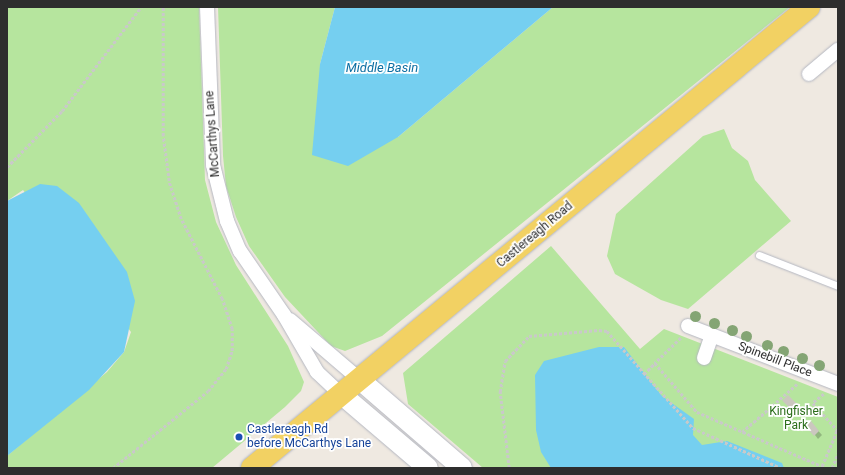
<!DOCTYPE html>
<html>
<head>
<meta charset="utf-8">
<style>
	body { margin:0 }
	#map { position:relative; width:845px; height:475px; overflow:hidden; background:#efe9e1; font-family:Roboto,sans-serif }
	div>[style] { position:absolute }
	.green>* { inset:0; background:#b6e59e }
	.water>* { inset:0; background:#75cff0 }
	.shadow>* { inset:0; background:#0003 }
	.building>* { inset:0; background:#cbc7bf; transform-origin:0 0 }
	.path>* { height:2.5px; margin-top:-1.25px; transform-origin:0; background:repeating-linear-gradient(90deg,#c9c9c9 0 3px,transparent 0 5px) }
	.roads { filter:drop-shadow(0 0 1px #b4b7c1) drop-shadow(0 0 1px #b4b7c1) }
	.lane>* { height:7px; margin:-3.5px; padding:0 3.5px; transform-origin:3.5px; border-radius:3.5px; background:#fff }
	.street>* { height:14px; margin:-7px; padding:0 7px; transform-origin:7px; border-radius:7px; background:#fff }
	.secondary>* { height:20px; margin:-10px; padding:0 10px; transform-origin:10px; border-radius:10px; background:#fff }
	.primary>* { height:22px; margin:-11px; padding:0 11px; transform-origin:11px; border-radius:11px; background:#f2d163 }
	.trees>* { width:11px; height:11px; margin:-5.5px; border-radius:50%; background:#84a574 }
	.dots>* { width:11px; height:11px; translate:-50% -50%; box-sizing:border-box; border:2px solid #fff; border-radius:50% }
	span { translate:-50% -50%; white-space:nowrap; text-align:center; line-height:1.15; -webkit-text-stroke:3.5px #fff; paint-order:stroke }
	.street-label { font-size:12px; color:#2e2e2e }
	.park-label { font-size:12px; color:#2c6e1b }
	.transit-label { font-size:12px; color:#164399 }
	.left { translate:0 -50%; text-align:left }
	.water-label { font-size:13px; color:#0d6fa3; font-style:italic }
	.frame { position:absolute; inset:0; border:8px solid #2e2e2e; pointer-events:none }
</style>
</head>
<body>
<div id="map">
	<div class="green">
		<i style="clip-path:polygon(7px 7px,199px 7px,205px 180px,216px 222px,236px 265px,288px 346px,304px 382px,301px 391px,285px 407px,212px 468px,7px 468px,7px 456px,107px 372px,124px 352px,131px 332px,23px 190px,7px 201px)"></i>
		<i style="clip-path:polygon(218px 7px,335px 7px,320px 64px,398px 137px,553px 7px,790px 7px,382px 336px,345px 351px,331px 346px,285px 297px,249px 246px,236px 217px,226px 186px,223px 156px)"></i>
		<i style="clip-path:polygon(724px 129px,732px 148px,748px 161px,755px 180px,791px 221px,688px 309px,661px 300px,615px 274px,607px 256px,616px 214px,703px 136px)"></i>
		<i style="clip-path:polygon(551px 246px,640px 349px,664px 329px,838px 397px,838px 468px,483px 468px,408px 404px,403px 373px)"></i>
	</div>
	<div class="water">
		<i style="clip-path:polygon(335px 7px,553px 7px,398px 137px,348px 166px,312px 155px,320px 64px)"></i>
		<i style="clip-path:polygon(40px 184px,57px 186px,79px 203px,127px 272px,135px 301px,124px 352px,89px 390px,7px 456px,7px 201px)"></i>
		<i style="clip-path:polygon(599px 347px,624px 347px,662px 396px,694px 419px,693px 435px,702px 445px,727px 441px,782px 463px,784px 468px,551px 468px,541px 452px,536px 430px,535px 375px,544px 361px)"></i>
	</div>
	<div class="shadow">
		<i style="clip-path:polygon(788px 396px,799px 408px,794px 412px,791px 409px)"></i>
		<i style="clip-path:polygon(814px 426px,822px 435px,818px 439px,815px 435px)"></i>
	</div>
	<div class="building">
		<i style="left:788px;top:395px;width:13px;height:8px;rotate:45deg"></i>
		<i style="clip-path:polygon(811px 421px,819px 431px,814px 436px,805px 426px)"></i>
	</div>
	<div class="path">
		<i style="left:7px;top:167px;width:78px;rotate:-45.5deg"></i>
		<i style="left:62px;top:111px;width:131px;rotate:-52.8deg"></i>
		<i style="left:681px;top:338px;width:36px;rotate:136deg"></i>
		<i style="left:655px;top:363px;width:65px;rotate:49.4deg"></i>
		<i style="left:697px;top:412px;width:141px;rotate:23.5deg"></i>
		<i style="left:644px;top:374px;width:16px;rotate:-45deg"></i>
		<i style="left:824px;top:394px;width:14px;rotate:141deg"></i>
		<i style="left:813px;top:403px;width:38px;rotate:48deg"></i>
		<i style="left:742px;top:432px;width:73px;rotate:-41.1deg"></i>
		<i style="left:822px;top:466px;width:39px;rotate:-67deg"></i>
		<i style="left:113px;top:468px;width:122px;rotate:-39deg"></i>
		<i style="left:208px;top:391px;width:28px;rotate:-51deg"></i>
		<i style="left:226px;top:369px;width:19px;rotate:-72deg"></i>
		<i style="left:232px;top:351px;width:22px;rotate:-90deg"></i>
		<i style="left:232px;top:329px;width:32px;rotate:-108deg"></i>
		<i style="left:222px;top:299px;width:90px;rotate:-117.1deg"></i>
		<i style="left:181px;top:219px;width:40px;rotate:-108deg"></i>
		<i style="left:169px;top:181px;width:45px;rotate:-97.6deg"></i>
		<i style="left:163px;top:136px;width:129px;rotate:-90deg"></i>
		<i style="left:509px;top:468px;width:77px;rotate:-96.8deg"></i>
		<i style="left:500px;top:392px;width:31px;rotate:-81deg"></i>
		<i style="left:505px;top:361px;width:35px;rotate:-46deg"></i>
		<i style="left:529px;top:336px;width:70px;rotate:-4.9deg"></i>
		<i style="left:599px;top:330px;width:8px;rotate:7deg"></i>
		<i style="left:607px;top:331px;width:130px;rotate:48.4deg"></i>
		<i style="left:693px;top:428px;width:97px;rotate:24.4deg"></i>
		<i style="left:832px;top:468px;width:16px;rotate:-68deg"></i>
	</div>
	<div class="roads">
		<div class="lane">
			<i style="left:759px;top:255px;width:85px;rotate:21.4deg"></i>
		</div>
		<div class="street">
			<i style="left:207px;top:7px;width:158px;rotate:87.8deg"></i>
			<i style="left:213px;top:165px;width:58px;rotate:76deg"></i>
			<i style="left:227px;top:221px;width:33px;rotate:67deg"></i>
			<i style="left:240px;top:251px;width:78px;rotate:55.5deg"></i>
			<i style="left:284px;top:315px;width:66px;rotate:59.9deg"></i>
			<i style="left:317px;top:372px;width:33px;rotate:43deg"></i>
			<i style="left:809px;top:74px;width:38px;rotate:-40deg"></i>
			<i style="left:290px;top:320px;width:91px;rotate:40.5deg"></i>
			<i style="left:688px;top:326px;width:161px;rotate:21.1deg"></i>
			<i style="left:704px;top:358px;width:24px;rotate:-71deg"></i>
		</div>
		<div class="secondary">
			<i style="left:359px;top:379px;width:136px;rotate:40.8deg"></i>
			<i style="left:341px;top:394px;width:114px;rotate:40.4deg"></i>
		</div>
		<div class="primary">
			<i style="left:252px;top:468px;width:723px;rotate:-39.61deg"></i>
		</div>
	</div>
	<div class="trees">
		<i style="left:695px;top:316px"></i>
		<i style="left:714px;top:323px"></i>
		<i style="left:732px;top:330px"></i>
		<i style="left:746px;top:336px"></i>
		<i style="left:767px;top:345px"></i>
		<i style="left:783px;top:351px"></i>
		<i style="left:802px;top:358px"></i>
		<i style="left:819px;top:365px"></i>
	</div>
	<div class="dots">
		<i style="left:239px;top:437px;background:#1a4fb4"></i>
	</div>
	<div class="street-label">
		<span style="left:213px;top:134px;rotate:-94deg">McCarthys Lane</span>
		<span style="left:535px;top:235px;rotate:-40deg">Castlereagh Road</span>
		<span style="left:775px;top:360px;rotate:21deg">Spinebill Place</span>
	</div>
	<div class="park-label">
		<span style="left:796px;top:419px">Kingfisher<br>Park</span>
	</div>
	<div class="transit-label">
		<span class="left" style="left:247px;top:437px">Castlereagh Rd<br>before McCarthys Lane</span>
	</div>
	<div class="water-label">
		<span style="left:382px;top:68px">Middle Basin</span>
	</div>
	<div class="frame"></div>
</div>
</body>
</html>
